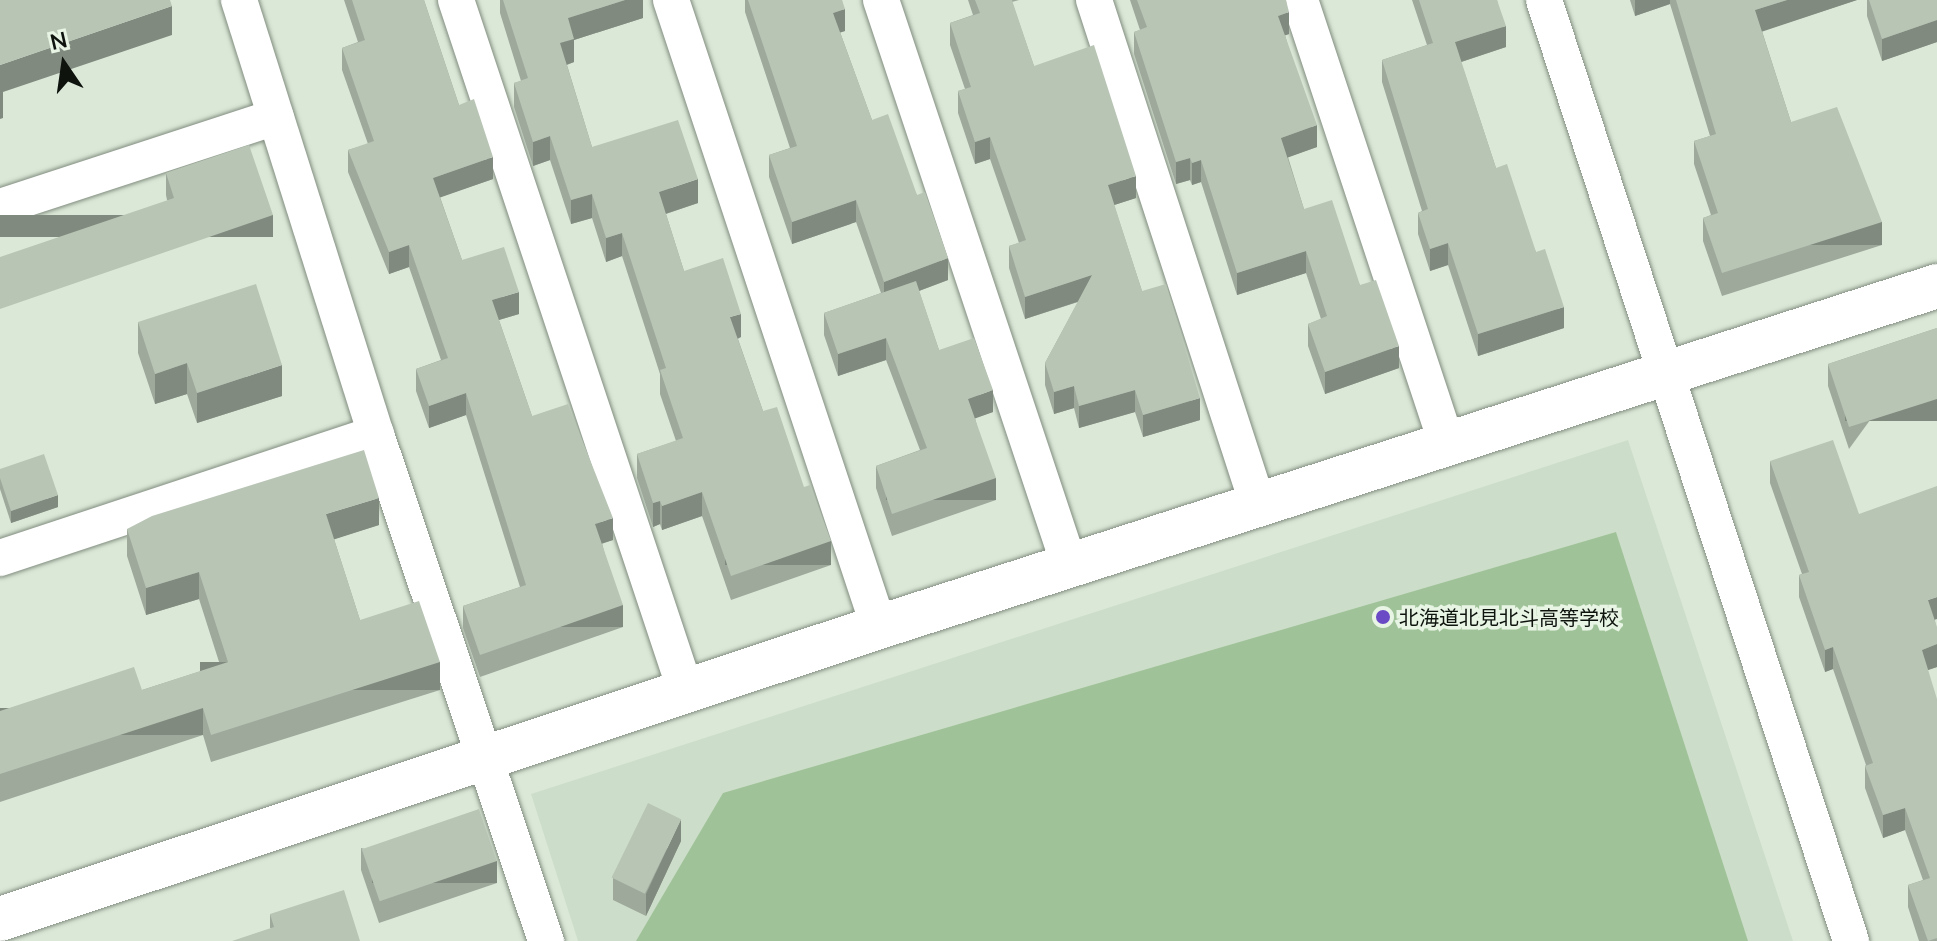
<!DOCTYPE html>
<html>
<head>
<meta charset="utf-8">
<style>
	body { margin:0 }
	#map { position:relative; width:1937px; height:941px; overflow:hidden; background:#dbe8d8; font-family:Mulish,"Noto Sans JP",sans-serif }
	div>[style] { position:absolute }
	.built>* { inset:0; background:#ccdec9 }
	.green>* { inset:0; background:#a0c299 }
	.roads { filter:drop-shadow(0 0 2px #818d7f) drop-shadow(0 0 2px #818d7f) }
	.street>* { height:36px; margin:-18px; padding:0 18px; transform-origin:18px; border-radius:18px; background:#fff }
	.secondary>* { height:44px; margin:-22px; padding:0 22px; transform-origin:22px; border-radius:22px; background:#fff }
	.wall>* { inset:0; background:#9ea99c }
	.shaded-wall>* { inset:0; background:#818a7f; transform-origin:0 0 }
	.building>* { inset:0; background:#b8c5b5; transform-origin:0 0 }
	.dots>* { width:22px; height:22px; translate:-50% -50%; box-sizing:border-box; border:4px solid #e8f5e5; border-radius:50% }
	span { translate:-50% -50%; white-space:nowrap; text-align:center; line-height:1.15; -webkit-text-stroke:7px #e8f5e5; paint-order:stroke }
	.poi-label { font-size:20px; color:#0e130e }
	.left { translate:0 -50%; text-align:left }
	.north { position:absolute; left:24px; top:24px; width:80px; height:80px; -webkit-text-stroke:6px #e8f5e5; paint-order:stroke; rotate:347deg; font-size:22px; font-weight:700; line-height:32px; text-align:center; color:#0e130e }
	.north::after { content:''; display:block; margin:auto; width:28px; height:36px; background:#0e130e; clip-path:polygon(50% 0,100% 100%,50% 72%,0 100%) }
</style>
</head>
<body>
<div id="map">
	<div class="built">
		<i style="clip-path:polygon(1628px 440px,1793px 941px,578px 941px,531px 794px)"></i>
	</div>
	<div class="green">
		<i style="clip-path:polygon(1616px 532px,1748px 941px,636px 941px,723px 793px)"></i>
	</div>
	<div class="roads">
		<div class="street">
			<i style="left:239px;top:0;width:455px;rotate:72.5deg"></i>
			<i style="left:376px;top:434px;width:535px;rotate:71.46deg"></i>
			<i style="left:456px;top:0;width:729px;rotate:71.61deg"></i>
			<i style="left:671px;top:0;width:661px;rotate:71.65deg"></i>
			<i style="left:881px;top:0;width:598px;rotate:71.57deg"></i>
			<i style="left:1094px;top:0;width:534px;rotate:72.01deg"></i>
			<i style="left:1300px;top:0;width:471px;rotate:71.7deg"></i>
			<i style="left:1544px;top:0;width:990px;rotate:71.93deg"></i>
			<i style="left:0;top:207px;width:290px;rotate:-18.1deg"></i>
			<i style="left:0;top:558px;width:396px;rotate:-18.3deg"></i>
		</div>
		<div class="secondary">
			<i style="left:0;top:919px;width:926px;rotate:-18.38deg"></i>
			<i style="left:879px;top:627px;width:1112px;rotate:-17.86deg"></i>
		</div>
	</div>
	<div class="wall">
		<i style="clip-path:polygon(344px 0,424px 0,459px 105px,493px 179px,440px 197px,462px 260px,519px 314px,499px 320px,532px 416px,613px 540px,602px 543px,623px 627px,480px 677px,463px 628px,463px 606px,520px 587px,466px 415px,429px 428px,416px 391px,416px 369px,441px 360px,409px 267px,389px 274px,348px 172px,348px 150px,368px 144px,342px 70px,342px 48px,358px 42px)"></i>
		<i style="clip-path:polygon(500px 0,643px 0,643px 18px,574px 40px,574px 62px,567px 65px,592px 147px,698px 203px,666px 214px,684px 271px,741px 337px,738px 339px,763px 411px,831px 565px,731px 600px,702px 516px,662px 530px,660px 524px,653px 527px,637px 478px,637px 454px,676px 441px,660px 394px,660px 374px,622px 256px,606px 262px,592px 218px,571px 224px,550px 160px,533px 166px,514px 107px,514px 83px,521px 81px,500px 13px)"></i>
		<i style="clip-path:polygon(745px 0,842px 0,845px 31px,840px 32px,872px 120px,917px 195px,948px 280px,919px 291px,939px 350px,993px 412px,975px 418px,996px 500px,892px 536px,876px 488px,876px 466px,920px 450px,886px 360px,838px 376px,824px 335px,824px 313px,881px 293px,856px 222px,792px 244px,769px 177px,769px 155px,790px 148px,745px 12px)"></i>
		<i style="clip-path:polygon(968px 0,1019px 0,1012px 2px,1034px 66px,1136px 198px,1114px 205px,1142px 291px,1200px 420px,1143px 437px,1135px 412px,1079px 428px,1074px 408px,1054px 414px,1045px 385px,1045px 363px,1078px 302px,1025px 319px,1009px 268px,1009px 246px,1019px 243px,990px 159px,975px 164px,958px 113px,958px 91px,965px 89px,950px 45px,950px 23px,973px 15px)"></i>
		<i style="clip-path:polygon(1130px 0,1286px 0,1289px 34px,1285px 35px,1317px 147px,1288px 157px,1304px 209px,1360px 285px,1399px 368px,1325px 394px,1308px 346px,1308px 324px,1321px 319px,1306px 273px,1237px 295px,1201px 182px,1192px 185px,1190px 180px,1176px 184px,1134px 54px,1134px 32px,1140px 30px)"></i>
		<i style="clip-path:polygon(1412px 0,1497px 0,1506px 47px,1461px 62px,1496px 168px,1536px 252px,1564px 328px,1478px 356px,1448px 265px,1430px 271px,1418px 234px,1418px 213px,1422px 211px,1382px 82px,1382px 60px,1427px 45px)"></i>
		<i style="clip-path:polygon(1630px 0,1857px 0,1762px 31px,1791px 122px,1882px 245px,1722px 296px,1703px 241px,1703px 218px,1711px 215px,1694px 164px,1694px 141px,1710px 136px,1670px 4px,1635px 16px)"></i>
		<i style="clip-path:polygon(1867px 0,1937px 0,1937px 42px,1882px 61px,1867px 16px)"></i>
		<i style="clip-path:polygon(166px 173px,273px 237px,167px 200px,166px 195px)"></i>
		<i style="clip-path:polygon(138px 322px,282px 396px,197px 423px,187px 394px,155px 404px,138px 353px)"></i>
		<i style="clip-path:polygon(1937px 328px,1849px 449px,1828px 386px,1828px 364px)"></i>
		<i style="clip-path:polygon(1770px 461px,1859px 514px,1935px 620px,1937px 644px,1937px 667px,1928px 670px,1937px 941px,1919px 941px,1908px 907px,1908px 885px,1923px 880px,1905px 830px,1883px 838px,1865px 788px,1865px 766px,1866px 765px,1833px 669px,1825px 672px,1799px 597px,1799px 575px,1802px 574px,1770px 483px)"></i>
		<i style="clip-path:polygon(0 469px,58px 507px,11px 523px,0 489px)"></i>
		<i style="clip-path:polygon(379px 525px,334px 539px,360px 620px,440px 690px,211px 762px,203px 735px,0 802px,0 711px,142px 690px,220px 665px,199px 599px,146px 615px,127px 556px,127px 529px)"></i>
		<i style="clip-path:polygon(681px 841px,646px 916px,613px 900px,613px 878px)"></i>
		<i style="clip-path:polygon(361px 848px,497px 883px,379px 923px,361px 870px)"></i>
		<i style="clip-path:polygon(270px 914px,360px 941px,270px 928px)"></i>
	</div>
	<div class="shaded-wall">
		<i style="clip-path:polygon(625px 0,643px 0,643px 18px,574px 40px,574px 62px,560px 67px,560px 43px,568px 18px)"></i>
		<i style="clip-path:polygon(1635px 0,1670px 0,1670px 4px,1635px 16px)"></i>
		<i style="clip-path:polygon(1787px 0,1857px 0,1755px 34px,1755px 10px)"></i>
		<i style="clip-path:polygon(172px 6px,172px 35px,3px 92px,3px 118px,0 119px,0 65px)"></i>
		<i style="clip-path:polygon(845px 9px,845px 31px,833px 35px,833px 13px)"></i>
		<i style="clip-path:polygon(1289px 12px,1289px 34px,1278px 38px,1278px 16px)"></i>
		<i style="clip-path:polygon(1937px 20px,1937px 42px,1882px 61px,1882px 39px)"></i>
		<i style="clip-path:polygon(1506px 26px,1506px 47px,1455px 64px,1455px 42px)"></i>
		<i style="clip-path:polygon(1317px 125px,1317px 147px,1281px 160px,1281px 138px)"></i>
		<i style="clip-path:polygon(550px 136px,550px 160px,533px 166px,533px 142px)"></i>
		<i style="clip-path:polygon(990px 137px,990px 159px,975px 164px,975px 142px)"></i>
		<i style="clip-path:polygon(493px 157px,493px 179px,433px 200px,433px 178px)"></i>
		<i style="clip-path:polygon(1190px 158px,1190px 180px,1176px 184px,1176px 162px)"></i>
		<i style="clip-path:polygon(1201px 160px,1201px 182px,1192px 185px,1192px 163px)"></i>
		<i style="clip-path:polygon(1136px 176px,1136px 198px,1108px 207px,1108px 185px)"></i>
		<i style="clip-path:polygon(698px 179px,698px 203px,659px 216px,659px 192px)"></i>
		<i style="clip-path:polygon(592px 194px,592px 218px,571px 224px,571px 200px)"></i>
		<i style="clip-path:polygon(856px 200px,856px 222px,792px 244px,792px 222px)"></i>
		<i style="left:273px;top:215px;width:22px;height:289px;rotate:90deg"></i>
		<i style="left:1882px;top:222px;width:23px;height:168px;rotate:90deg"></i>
		<i style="clip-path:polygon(622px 233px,622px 256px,606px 262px,606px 238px)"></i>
		<i style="clip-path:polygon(1448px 243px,1448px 265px,1430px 271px,1430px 249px)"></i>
		<i style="clip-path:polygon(409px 245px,409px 267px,389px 274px,389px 252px)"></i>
		<i style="clip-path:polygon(1306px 251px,1306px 273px,1237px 295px,1237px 273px)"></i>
		<i style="clip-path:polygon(948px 258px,948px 280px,884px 304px,884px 282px)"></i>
		<i style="clip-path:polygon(1092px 275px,1092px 297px,1025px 319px,1025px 297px)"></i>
		<i style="clip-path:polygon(519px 292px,519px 314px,492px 322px,492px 300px)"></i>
		<i style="clip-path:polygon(1564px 307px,1564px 328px,1478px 356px,1478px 334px)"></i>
		<i style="clip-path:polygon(741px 314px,741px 337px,730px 341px,730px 317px)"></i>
		<i style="clip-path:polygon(886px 338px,886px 360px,838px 376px,838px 354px)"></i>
		<i style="clip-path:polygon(1399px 346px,1399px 368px,1325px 394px,1325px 372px)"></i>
		<i style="clip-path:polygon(187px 363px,187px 394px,155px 404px,155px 374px)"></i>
		<i style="clip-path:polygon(282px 365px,282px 396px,197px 423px,197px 393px)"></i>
		<i style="clip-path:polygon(1074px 386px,1074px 408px,1054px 414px,1054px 392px)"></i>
		<i style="clip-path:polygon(993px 390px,993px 412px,968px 421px,968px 399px)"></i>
		<i style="clip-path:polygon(1135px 390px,1135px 412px,1079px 428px,1079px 406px)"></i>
		<i style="clip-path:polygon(466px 393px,466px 415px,429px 428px,429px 406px)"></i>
		<i style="clip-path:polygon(1200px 398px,1200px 420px,1143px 437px,1143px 415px)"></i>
		<i style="left:1937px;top:399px;width:22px;height:92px;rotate:90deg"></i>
		<i style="left:996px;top:478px;width:22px;height:110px;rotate:90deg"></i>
		<i style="clip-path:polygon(702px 492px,702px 516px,662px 530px,662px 506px)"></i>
		<i style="clip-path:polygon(58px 495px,58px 507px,11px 523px,11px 511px)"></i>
		<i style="clip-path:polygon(379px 498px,379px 525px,326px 542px,326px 514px)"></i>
		<i style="clip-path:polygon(660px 501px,660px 524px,653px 527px,653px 503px)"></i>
		<i style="clip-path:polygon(613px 518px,613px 540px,595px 546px,595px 524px)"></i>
		<i style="left:831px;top:541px;width:24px;height:106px;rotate:90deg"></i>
		<i style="clip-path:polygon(199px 572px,199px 599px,146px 615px,146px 588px)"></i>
		<i style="clip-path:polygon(1937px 597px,1937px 619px,1928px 622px,1928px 600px)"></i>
		<i style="left:623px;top:605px;width:22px;height:151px;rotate:90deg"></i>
		<i style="clip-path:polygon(1937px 644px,1937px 667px,1922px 672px,1922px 650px)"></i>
		<i style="clip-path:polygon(1833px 647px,1833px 669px,1825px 672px,1825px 650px)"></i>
		<i style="left:440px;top:662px;width:28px;height:240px;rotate:90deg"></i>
		<i style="left:203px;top:708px;width:27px;height:213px;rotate:90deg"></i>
		<i style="clip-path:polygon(1905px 808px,1905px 830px,1883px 838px,1883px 815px)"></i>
		<i style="clip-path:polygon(681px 819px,681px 841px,646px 916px,646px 894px)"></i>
		<i style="left:497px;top:861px;width:22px;height:125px;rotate:90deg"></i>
	</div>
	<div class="building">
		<i style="clip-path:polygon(0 0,170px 0,172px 6px,0 65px)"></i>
		<i style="clip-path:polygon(352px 0,424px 0,459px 105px,474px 99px,493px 157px,433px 178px,462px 260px,504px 247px,519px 292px,492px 300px,532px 416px,568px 404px,613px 518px,595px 524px,623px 605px,480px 655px,463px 606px,526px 585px,466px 393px,429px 406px,416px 369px,448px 358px,409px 245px,389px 252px,348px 150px,374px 141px,342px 48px,365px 40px)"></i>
		<i style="clip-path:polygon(503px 0,625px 0,568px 18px,574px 39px,560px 43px,592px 147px,678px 120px,698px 179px,659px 192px,684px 271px,723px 258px,741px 314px,730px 317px,763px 411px,777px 407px,804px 487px,810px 485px,831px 541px,731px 576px,702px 492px,662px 506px,660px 501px,653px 503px,637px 454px,683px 438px,660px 370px,666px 368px,622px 233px,606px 238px,592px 194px,571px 200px,550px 136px,533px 142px,514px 83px,528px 78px)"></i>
		<i style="clip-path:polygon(748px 0,842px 0,845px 9px,833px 13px,872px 120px,888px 114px,917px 195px,925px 192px,948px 258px,884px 282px,856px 200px,792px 222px,769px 155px,797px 146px)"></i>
		<i style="clip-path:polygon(975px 0,1012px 0,1034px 66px,1094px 45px,1136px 176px,1108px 185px,1142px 291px,1166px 284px,1200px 398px,1143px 415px,1135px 390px,1079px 406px,1074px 386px,1054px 392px,1045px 363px,1092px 275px,1025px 297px,1009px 246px,1026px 240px,990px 137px,975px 142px,958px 91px,971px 87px,950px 23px,980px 13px)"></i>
		<i style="clip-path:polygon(1137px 0,1286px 0,1289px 12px,1278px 16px,1317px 125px,1281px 138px,1304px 209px,1332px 200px,1360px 285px,1376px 280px,1399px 346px,1325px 372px,1308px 324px,1327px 316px,1306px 251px,1237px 273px,1201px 160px,1192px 163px,1190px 158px,1176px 162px,1134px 32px,1147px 27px)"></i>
		<i style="clip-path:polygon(1419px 0,1497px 0,1506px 26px,1455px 42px,1496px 168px,1507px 164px,1536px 252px,1545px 249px,1564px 307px,1478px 334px,1448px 243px,1430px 249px,1418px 213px,1428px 209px,1382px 60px,1433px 43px)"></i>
		<i style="clip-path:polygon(1676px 0,1787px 0,1755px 10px,1791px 122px,1837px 107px,1882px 222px,1722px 273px,1703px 218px,1718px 213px,1694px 141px,1716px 134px)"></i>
		<i style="clip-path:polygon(1869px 0,1937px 0,1937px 20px,1882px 39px)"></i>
		<i style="clip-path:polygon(249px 145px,273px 215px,0 309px,0 257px,174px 198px,166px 173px)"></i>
		<i style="clip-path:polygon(916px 281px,939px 350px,974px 338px,993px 390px,968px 399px,996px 478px,892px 514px,876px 466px,927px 448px,886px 338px,838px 354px,824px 313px)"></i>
		<i style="clip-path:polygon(256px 284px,282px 365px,197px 393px,187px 363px,155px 374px,138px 322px)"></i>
		<i style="clip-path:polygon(1937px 328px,1937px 399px,1849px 427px,1828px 364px)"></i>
		<i style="clip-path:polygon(1833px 440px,1859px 514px,1937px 486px,1937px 597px,1928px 600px,1937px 627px,1937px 644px,1922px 650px,1937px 699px,1937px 938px,1928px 941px,1908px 885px,1930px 878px,1905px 808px,1883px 815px,1865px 766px,1873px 763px,1833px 647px,1825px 650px,1799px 575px,1809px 572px,1770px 461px)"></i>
		<i style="clip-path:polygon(364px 450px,379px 498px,326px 514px,360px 620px,419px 601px,440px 662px,211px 735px,203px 708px,0 774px,0 711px,134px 667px,142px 690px,228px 662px,199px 572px,146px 588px,127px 529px,152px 516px)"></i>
		<i style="clip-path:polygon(44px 454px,58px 495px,11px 511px,0 478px,0 469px)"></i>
		<i style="left:648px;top:803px;width:37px;height:83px;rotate:26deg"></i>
		<i style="left:479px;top:809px;width:55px;height:124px;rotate:71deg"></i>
		<i style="clip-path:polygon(344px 890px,360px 941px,232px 941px,274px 927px,270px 914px)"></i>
	</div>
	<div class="dots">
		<i style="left:1383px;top:617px;background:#6b4bc5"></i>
	</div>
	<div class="poi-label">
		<span class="left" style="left:1399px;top:617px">北海道北見北斗高等学校</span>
	</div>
	<div class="north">N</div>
</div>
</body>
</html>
